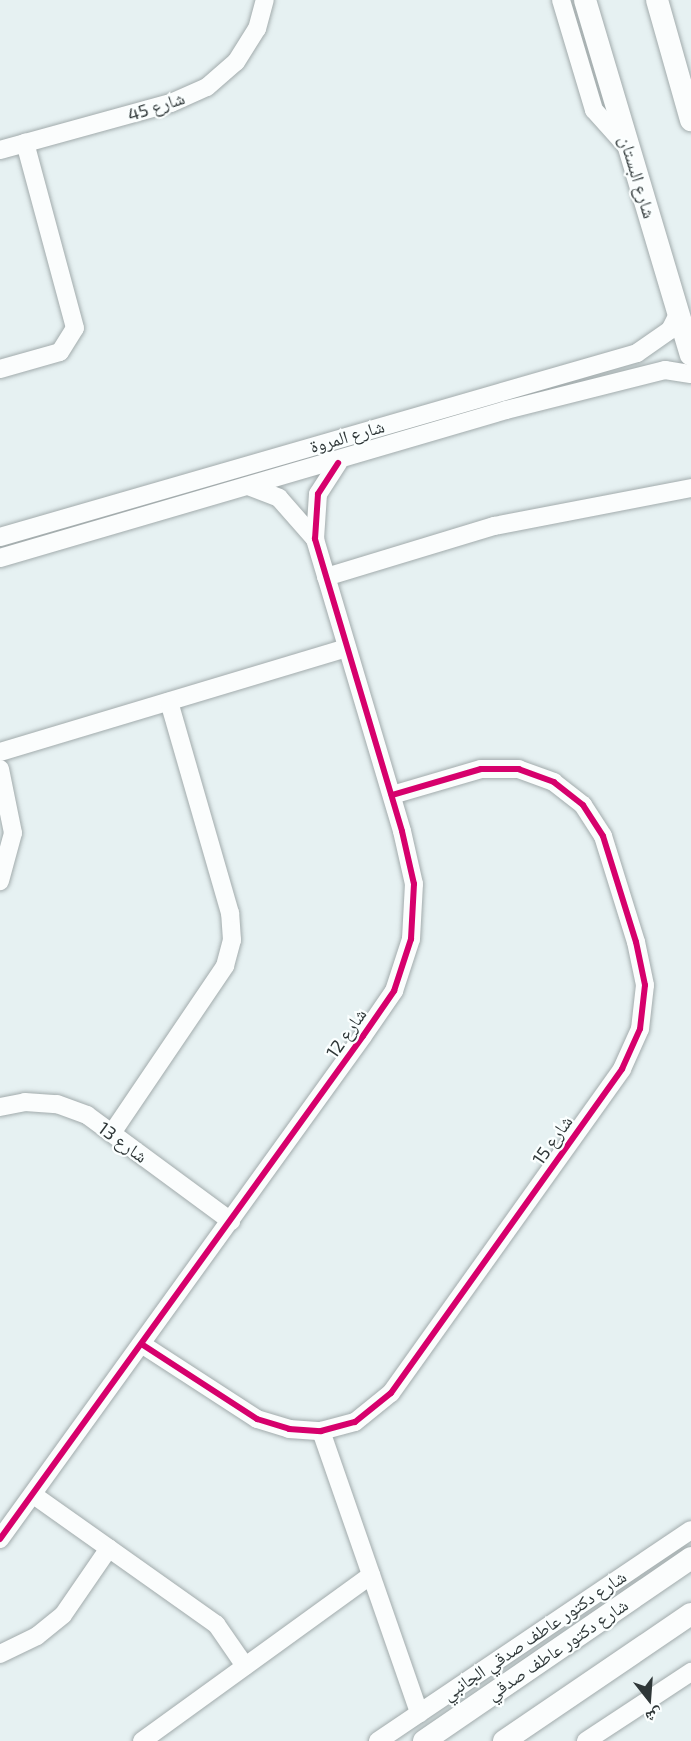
<!DOCTYPE html>
<html>
<head>
<meta charset="utf-8">
<style>
	body { margin:0 }
	#map { position:relative; width:691px; height:1741px; overflow:hidden; background:#e6f1f2; font-family:"Exo 2","Noto Naskh Arabic",sans-serif }
	div>[style] { position:absolute }
	.roads { filter:drop-shadow(0 0 2px #a2abac) drop-shadow(0 0 2px #a2abac) }
	.minor>* { height:18px; margin:-9px; padding:0 9px; transform-origin:9px; border-radius:9px; background:#fbfdfd }
	.tertiary>* { height:22px; margin:-11px; padding:0 11px; transform-origin:11px; border-radius:11px; background:#fbfdfd }
	.cycleway>* { height:6px; margin:-3px; padding:0 3px; transform-origin:3px; border-radius:3px; background:#d6006c }
	span { translate:-50% -50%; white-space:nowrap; text-align:center; line-height:1.15; -webkit-text-stroke:4.5px #fbffff; paint-order:stroke }
	.street-label { font-size:18px; color:#2f3738 }
	.north { position:absolute; left:619px; top:1669px; width:60px; height:60px; -webkit-text-stroke:4px #fbffff; paint-order:stroke; rotate:163deg; font-size:16px; font-weight:700; line-height:24px; text-align:center; color:#2f3738 }
	.north::after { content:''; display:block; margin:auto; width:21px; height:27px; background:#2f3738; clip-path:polygon(50% 0,100% 100%,50% 72%,0 100%) }
</style>
</head>
<body>
<div id="map">
	<div class="roads">
		<div class="minor">
			<i style="left:561px;top:0;width:115px;rotate:73.3deg"></i>
			<i style="left:594px;top:110px;width:54px;rotate:48deg"></i>
			<i style="left:0;top:150px;width:177px;rotate:-15.4deg"></i>
			<i style="left:171px;top:103px;width:39px;rotate:-24deg"></i>
			<i style="left:207px;top:87px;width:38px;rotate:-41deg"></i>
			<i style="left:236px;top:62px;width:39px;rotate:-58deg"></i>
			<i style="left:257px;top:29px;width:30px;rotate:-75deg"></i>
			<i style="left:0;top:369px;width:62px;rotate:-15.8deg"></i>
			<i style="left:60px;top:352px;width:28px;rotate:-58deg"></i>
			<i style="left:75px;top:328px;width:192px;rotate:-105.1deg"></i>
			<i style="left:251px;top:487px;width:30px;rotate:21deg"></i>
			<i style="left:279px;top:498px;width:55px;rotate:48.7deg"></i>
			<i style="left:0;top:537px;width:663px;rotate:-16.11deg"></i>
			<i style="left:637px;top:353px;width:40px;rotate:-34.9deg"></i>
			<i style="left:670px;top:330px;width:20px;rotate:-63deg"></i>
			<i style="left:0;top:558px;width:527px;rotate:-16.3deg"></i>
			<i style="left:506px;top:410px;width:164px;rotate:-14.1deg"></i>
			<i style="left:665px;top:370px;width:26px;rotate:9deg"></i>
			<i style="left:326px;top:577px;width:176px;rotate:-16.9deg"></i>
			<i style="left:494px;top:526px;width:201px;rotate:-10.9deg"></i>
			<i style="left:0;top:752px;width:362px;rotate:-16.7deg"></i>
			<i style="left:0;top:769px;width:65px;rotate:78.5deg"></i>
			<i style="left:13px;top:833px;width:50px;rotate:105.2deg"></i>
			<i style="left:0;top:1107px;width:25px;rotate:-11deg"></i>
			<i style="left:25px;top:1102px;width:32px;rotate:4deg"></i>
			<i style="left:57px;top:1104px;width:32px;rotate:20deg"></i>
			<i style="left:87px;top:1115px;width:179px;rotate:36.4deg"></i>
			<i style="left:112px;top:1133px;width:202px;rotate:-55.9deg"></i>
			<i style="left:225px;top:966px;width:27px;rotate:-75deg"></i>
			<i style="left:232px;top:940px;width:27px;rotate:-94deg"></i>
			<i style="left:230px;top:913px;width:220px;rotate:-106.1deg"></i>
			<i style="left:143px;top:1345px;width:136px;rotate:33deg"></i>
			<i style="left:257px;top:1419px;width:34px;rotate:17deg"></i>
			<i style="left:289px;top:1429px;width:32px;rotate:4deg"></i>
			<i style="left:321px;top:1431px;width:35px;rotate:-15deg"></i>
			<i style="left:355px;top:1422px;width:46px;rotate:-38.9deg"></i>
			<i style="left:391px;top:1393px;width:398px;rotate:-54.5deg"></i>
			<i style="left:622px;top:1069px;width:44px;rotate:-65.8deg"></i>
			<i style="left:640px;top:1029px;width:44px;rotate:-83.5deg"></i>
			<i style="left:645px;top:985px;width:44px;rotate:-101.8deg"></i>
			<i style="left:636px;top:942px;width:111px;rotate:-107.3deg"></i>
			<i style="left:603px;top:836px;width:37px;rotate:-123deg"></i>
			<i style="left:583px;top:805px;width:37px;rotate:-142deg"></i>
			<i style="left:554px;top:782px;width:37px;rotate:-160deg"></i>
			<i style="left:519px;top:769px;width:38px;rotate:180deg"></i>
			<i style="left:481px;top:769px;width:93px;rotate:163.7deg"></i>
			<i style="left:321px;top:1431px;width:299px;rotate:70.8deg"></i>
			<i style="left:35px;top:1496px;width:222px;rotate:35.3deg"></i>
			<i style="left:216px;top:1624px;width:51px;rotate:55.4deg"></i>
			<i style="left:0;top:1539px;width:620px;rotate:-54.18deg"></i>
			<i style="left:363px;top:1036px;width:55px;rotate:-55.4deg"></i>
			<i style="left:394px;top:991px;width:55px;rotate:-71.9deg"></i>
			<i style="left:411px;top:939px;width:55px;rotate:-86.9deg"></i>
			<i style="left:414px;top:884px;width:54px;rotate:-102.8deg"></i>
			<i style="left:402px;top:831px;width:305px;rotate:-106.6deg"></i>
			<i style="left:315px;top:539px;width:45px;rotate:-86.2deg"></i>
			<i style="left:318px;top:494px;width:37px;rotate:-57deg"></i>
			<i style="left:0;top:1654px;width:41px;rotate:-25.9deg"></i>
			<i style="left:37px;top:1636px;width:33px;rotate:-39deg"></i>
			<i style="left:63px;top:1615px;width:81px;rotate:-55.5deg"></i>
			<i style="left:142px;top:1741px;width:283px;rotate:-35.9deg"></i>
			<i style="left:378px;top:1741px;width:377px;rotate:-34deg"></i>
			<i style="left:586px;top:1741px;width:126px;rotate:-33.3deg"></i>
		</div>
		<div class="tertiary">
			<i style="left:585px;top:0;width:370px;rotate:73.4deg"></i>
			<i style="left:657px;top:0;width:125px;rotate:74.2deg"></i>
			<i style="left:424px;top:1741px;width:324px;rotate:-34.4deg"></i>
			<i style="left:504px;top:1741px;width:226px;rotate:-34.2deg"></i>
		</div>
	</div>
	<div class="cycleway">
		<i style="left:143px;top:1345px;width:136px;rotate:33deg"></i>
		<i style="left:257px;top:1419px;width:34px;rotate:17deg"></i>
		<i style="left:289px;top:1429px;width:32px;rotate:4deg"></i>
		<i style="left:321px;top:1431px;width:35px;rotate:-15deg"></i>
		<i style="left:355px;top:1422px;width:46px;rotate:-38.9deg"></i>
		<i style="left:391px;top:1393px;width:398px;rotate:-54.5deg"></i>
		<i style="left:622px;top:1069px;width:44px;rotate:-65.8deg"></i>
		<i style="left:640px;top:1029px;width:44px;rotate:-83.5deg"></i>
		<i style="left:645px;top:985px;width:44px;rotate:-101.8deg"></i>
		<i style="left:636px;top:942px;width:111px;rotate:-107.3deg"></i>
		<i style="left:603px;top:836px;width:37px;rotate:-123deg"></i>
		<i style="left:583px;top:805px;width:37px;rotate:-142deg"></i>
		<i style="left:554px;top:782px;width:37px;rotate:-160deg"></i>
		<i style="left:519px;top:769px;width:38px;rotate:180deg"></i>
		<i style="left:481px;top:769px;width:93px;rotate:163.7deg"></i>
		<i style="left:0;top:1539px;width:620px;rotate:-54.18deg"></i>
		<i style="left:363px;top:1036px;width:55px;rotate:-55.4deg"></i>
		<i style="left:394px;top:991px;width:55px;rotate:-71.9deg"></i>
		<i style="left:411px;top:939px;width:55px;rotate:-86.9deg"></i>
		<i style="left:414px;top:884px;width:54px;rotate:-102.8deg"></i>
		<i style="left:402px;top:831px;width:305px;rotate:-106.6deg"></i>
		<i style="left:315px;top:539px;width:45px;rotate:-86.2deg"></i>
		<i style="left:318px;top:494px;width:37px;rotate:-57deg"></i>
	</div>
	<div class="street-label">
		<span style="left:156px;top:106px;rotate:-18deg">شارع 45</span>
		<span style="left:638px;top:177px;rotate:73deg">شارع البستان</span>
		<span style="left:347px;top:436px;rotate:-16deg">شارع المروة</span>
		<span style="left:346px;top:1033px;rotate:-55deg">شارع 12</span>
		<span style="left:552px;top:1140px;rotate:-55deg">شارع 15</span>
		<span style="left:123px;top:1142px;rotate:36deg">شارع 13</span>
		<span style="left:534px;top:1635px;rotate:-34deg">شارع دكتور عاطف صدقي الجانبي</span>
		<span style="left:557px;top:1649px;rotate:-34deg">شارع دكتور عاطف صدقي</span>
	</div>
	<div class="north">ش</div>
</div>
</body>
</html>
